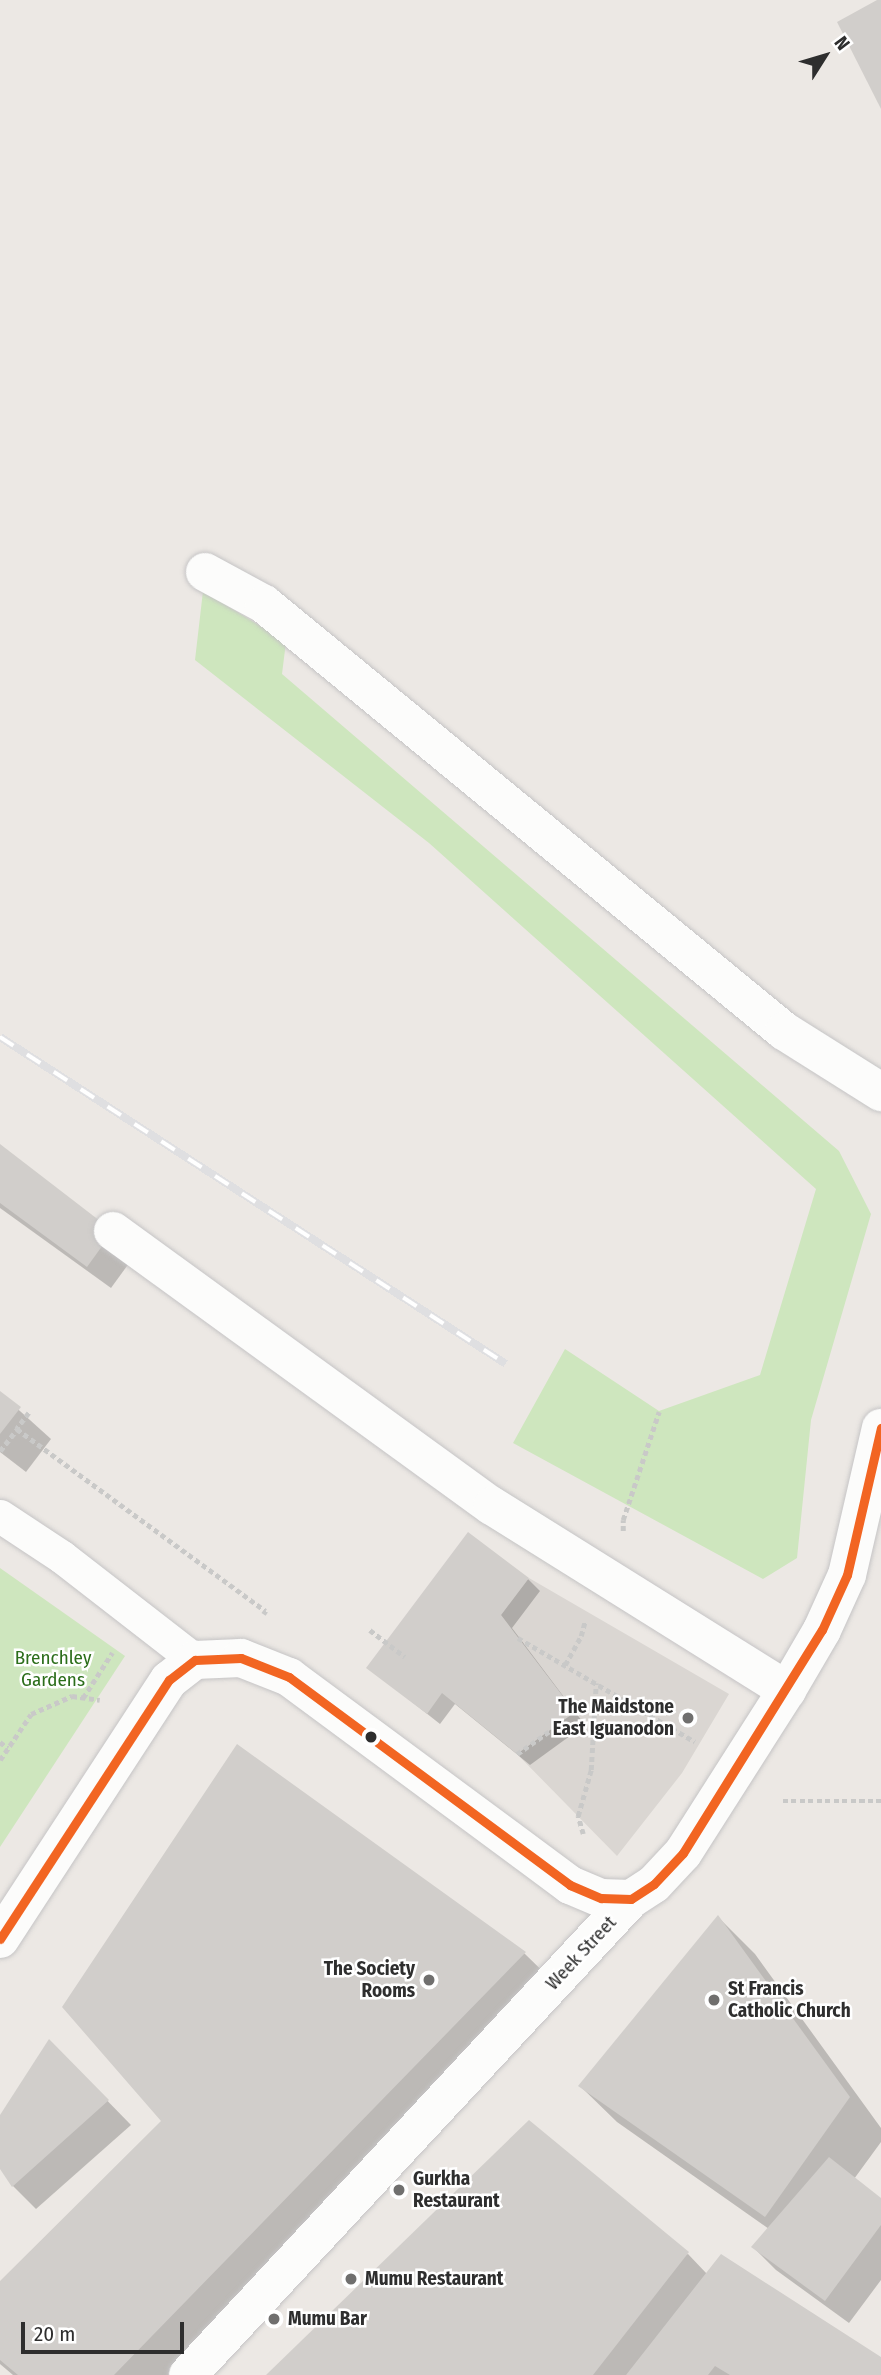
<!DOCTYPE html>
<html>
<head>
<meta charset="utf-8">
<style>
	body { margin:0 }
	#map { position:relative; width:881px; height:2375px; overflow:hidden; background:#ece8e4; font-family:"Fira Sans Condensed",sans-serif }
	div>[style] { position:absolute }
	.green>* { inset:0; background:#cee6be }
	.plaza>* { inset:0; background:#dad6d2 }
	.shadow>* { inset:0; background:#0003 }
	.building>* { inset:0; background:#d1cecb }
	.path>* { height:4.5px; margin-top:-2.25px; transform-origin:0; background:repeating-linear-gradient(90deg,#c9c9c8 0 5px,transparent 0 8.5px) }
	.roads { filter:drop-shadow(0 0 2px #c5c4c5) drop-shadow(0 0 2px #c5c4c5) }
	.service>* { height:33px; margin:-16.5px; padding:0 16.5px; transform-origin:16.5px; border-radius:16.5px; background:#fcfcfb }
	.pedestrian>* { height:38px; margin:-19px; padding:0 19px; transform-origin:19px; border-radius:19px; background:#fcfcfb }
	.minor>* { height:38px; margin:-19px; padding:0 19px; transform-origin:19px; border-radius:19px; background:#fcfcfb }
	.rail>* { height:8px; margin-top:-4px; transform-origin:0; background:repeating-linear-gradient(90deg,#fff 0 16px,#dfdfe1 0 32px); box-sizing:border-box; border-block:2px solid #dfdfe1 }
	.bus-1>* { height:9px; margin:-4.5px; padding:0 4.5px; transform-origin:4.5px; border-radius:4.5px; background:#f26522 }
	.dots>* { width:19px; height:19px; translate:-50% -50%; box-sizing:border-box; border:4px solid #fff; border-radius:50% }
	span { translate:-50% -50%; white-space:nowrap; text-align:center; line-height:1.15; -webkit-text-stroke:5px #fff; paint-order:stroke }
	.park-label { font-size:19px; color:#2c6e1b }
	.poi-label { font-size:19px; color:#2e2e2e; font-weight:700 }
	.right { translate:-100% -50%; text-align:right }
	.left { translate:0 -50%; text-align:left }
	.street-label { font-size:19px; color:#2e2e2e }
	.north { position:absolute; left:790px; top:21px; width:70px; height:70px; -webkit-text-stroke:5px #fff; paint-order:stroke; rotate:53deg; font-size:19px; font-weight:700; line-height:28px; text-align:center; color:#2e2e2e }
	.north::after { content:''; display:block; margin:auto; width:24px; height:32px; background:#2e2e2e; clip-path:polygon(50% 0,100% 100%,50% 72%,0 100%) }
	.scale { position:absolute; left:21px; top:2322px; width:163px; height:32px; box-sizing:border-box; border:4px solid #2e2e2e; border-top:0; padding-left:9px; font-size:21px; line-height:24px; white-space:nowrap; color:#2e2e2e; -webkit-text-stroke:5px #fff; paint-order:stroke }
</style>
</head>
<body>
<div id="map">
	<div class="green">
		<i style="clip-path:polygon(203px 591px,286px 642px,282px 674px,839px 1151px,871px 1214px,811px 1420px,797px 1558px,763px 1579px,513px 1443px,565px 1349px,659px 1411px,760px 1375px,816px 1189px,429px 843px,195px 660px)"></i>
		<i style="clip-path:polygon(0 1568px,125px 1656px,0 1847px)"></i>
	</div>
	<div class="plaza">
		<i style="clip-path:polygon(529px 1578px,729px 1694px,682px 1773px,617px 1856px,517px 1754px,574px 1712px,501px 1615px)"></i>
	</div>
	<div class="shadow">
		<i style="clip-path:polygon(0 1146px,135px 1255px,111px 1288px,0 1208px)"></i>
		<i style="clip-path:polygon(0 1393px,51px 1439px,26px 1472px,0 1452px)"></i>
		<i style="clip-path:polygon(528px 1579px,540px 1591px,512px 1628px,585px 1725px,530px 1765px,455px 1704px,440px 1724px,369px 1668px)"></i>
		<i style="clip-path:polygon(237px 1747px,525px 1954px,562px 1990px,186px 2375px,13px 2375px,0 2364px,0 2284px,164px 2121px)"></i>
		<i style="clip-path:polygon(718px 1917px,755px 1954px,881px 2128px,881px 2142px,854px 2179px,881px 2200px,881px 2280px,849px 2323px,776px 2270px,753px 2247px,769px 2229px,617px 2122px,580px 2086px)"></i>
		<i style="clip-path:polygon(50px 2042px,131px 2125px,36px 2209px,13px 2186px,0 2166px,0 2118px)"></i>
		<i style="clip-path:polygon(688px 2254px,707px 2274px,881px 2359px,881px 2375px,268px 2375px)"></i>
	</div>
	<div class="building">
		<i style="clip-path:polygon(877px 0,881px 0,881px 109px,837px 22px)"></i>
		<i style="clip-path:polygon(0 1144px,113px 1231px,87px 1267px,0 1203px)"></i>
		<i style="clip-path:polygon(0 1391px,21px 1407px,0 1434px)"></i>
		<i style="clip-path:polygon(468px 1532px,529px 1578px,501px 1615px,575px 1712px,517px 1754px,442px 1693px,427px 1714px,366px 1668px)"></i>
		<i style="clip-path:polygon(237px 1744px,526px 1952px,114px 2375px,18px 2375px,0 2360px,0 2281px,161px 2121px,62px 2007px)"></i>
		<i style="clip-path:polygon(718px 1915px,850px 2097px,765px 2217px,578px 2086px)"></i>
		<i style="clip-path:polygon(49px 2039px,109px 2100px,12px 2187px,0 2169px,0 2115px)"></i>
		<i style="clip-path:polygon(529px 2120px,689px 2252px,593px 2375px,266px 2375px)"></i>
		<i style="clip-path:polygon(829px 2157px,881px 2198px,881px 2225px,825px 2301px,751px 2247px)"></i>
		<i style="clip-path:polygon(721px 2254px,881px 2357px,881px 2375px,730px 2375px,715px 2366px,708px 2375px,626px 2375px)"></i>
	</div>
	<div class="path">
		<i style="left:29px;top:1413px;width:20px;rotate:127deg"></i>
		<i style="left:17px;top:1429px;width:308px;rotate:36.2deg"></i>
		<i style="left:266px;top:1611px;width:4px;rotate:124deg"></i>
		<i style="left:0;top:1451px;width:28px;rotate:-52deg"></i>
		<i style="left:623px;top:1531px;width:11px;rotate:-90deg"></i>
		<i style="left:623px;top:1520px;width:114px;rotate:-71.6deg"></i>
		<i style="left:370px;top:1630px;width:44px;rotate:37.6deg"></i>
		<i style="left:518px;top:1638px;width:205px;rotate:30.4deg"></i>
		<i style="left:565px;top:1665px;width:33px;rotate:-61deg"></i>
		<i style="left:581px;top:1636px;width:16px;rotate:-75deg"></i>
		<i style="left:83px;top:1698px;width:54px;rotate:-57.2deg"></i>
		<i style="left:0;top:1742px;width:10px;rotate:37deg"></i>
		<i style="left:517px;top:1754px;width:42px;rotate:-35.2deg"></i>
		<i style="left:0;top:1760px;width:55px;rotate:-56deg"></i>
		<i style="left:31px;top:1714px;width:45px;rotate:-23.7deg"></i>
		<i style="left:72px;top:1696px;width:28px;rotate:8deg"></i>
		<i style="left:783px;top:1801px;width:98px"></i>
		<i style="left:583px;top:1834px;width:19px;rotate:-106deg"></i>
		<i style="left:578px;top:1816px;width:48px;rotate:-74.2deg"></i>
		<i style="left:591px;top:1770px;width:87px;rotate:-86.7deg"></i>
	</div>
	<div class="roads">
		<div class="service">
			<i style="left:0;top:1516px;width:74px;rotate:33.5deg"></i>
			<i style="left:62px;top:1557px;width:168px;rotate:37.8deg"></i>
		</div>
		<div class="pedestrian">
			<i style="left:188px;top:2375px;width:650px;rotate:-47.06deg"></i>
		</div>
		<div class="minor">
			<i style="left:205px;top:572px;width:67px;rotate:28.5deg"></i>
			<i style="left:264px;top:604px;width:673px;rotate:39.39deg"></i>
			<i style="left:784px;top:1031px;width:115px;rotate:32.2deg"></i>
			<i style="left:113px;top:1231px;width:468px;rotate:36deg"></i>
			<i style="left:492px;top:1506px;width:348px;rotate:32deg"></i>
			<i style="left:0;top:1939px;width:309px;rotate:-56.9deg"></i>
			<i style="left:169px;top:1680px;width:33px;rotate:-38deg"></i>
			<i style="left:195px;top:1660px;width:46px;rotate:-2.5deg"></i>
			<i style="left:241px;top:1658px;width:52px;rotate:21.6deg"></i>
			<i style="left:289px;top:1677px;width:350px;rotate:36.5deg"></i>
			<i style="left:570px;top:1885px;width:34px;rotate:23deg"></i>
			<i style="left:601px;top:1898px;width:30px;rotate:2deg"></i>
			<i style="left:631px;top:1899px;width:27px;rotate:-33deg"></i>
			<i style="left:654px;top:1884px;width:42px;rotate:-46.9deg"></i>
			<i style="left:683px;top:1853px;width:193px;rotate:-57.5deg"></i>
			<i style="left:787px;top:1690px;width:69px;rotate:-59.7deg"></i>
			<i style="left:822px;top:1630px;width:60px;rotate:-65.6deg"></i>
			<i style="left:847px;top:1575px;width:151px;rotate:-77deg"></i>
		</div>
	</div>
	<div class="rail">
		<i style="left:0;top:1037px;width:602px;rotate:32.87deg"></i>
	</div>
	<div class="bus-1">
		<i style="left:0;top:1939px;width:309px;rotate:-56.9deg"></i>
		<i style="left:169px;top:1680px;width:33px;rotate:-38deg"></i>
		<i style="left:195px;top:1660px;width:46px;rotate:-2.5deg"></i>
		<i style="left:241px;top:1658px;width:52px;rotate:21.6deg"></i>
		<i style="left:289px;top:1677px;width:350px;rotate:36.5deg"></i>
		<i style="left:570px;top:1885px;width:34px;rotate:23deg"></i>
		<i style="left:601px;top:1898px;width:30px;rotate:2deg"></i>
		<i style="left:631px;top:1899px;width:27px;rotate:-33deg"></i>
		<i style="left:654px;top:1884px;width:42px;rotate:-46.9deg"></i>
		<i style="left:683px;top:1853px;width:263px;rotate:-58.1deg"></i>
		<i style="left:822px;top:1630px;width:60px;rotate:-65.6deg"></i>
		<i style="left:847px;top:1575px;width:151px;rotate:-77deg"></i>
	</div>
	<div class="dots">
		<i style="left:688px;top:1718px;background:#706f6e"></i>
		<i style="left:371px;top:1737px;background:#2e2e2e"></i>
		<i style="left:429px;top:1980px;background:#706f6e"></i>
		<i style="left:714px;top:2000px;background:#706f6e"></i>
		<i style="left:399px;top:2190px;background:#706f6e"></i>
		<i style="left:351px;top:2279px;background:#706f6e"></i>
		<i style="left:274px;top:2319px;background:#706f6e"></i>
	</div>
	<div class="park-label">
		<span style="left:53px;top:1669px">Brenchley<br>Gardens</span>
	</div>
	<div class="poi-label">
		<span class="right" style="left:674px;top:1718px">The Maidstone<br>East Iguanodon</span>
		<span class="right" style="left:415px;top:1980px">The Society<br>Rooms</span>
		<span class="left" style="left:728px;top:2000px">St Francis<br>Catholic Church</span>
		<span class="left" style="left:413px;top:2190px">Gurkha<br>Restaurant</span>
		<span class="left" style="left:365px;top:2279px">Mumu Restaurant</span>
		<span class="left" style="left:288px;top:2319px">Mumu Bar</span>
	</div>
	<div class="street-label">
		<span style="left:581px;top:1953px;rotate:-47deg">Week Street</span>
	</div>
	<div class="north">N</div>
	<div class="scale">20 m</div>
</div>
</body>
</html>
